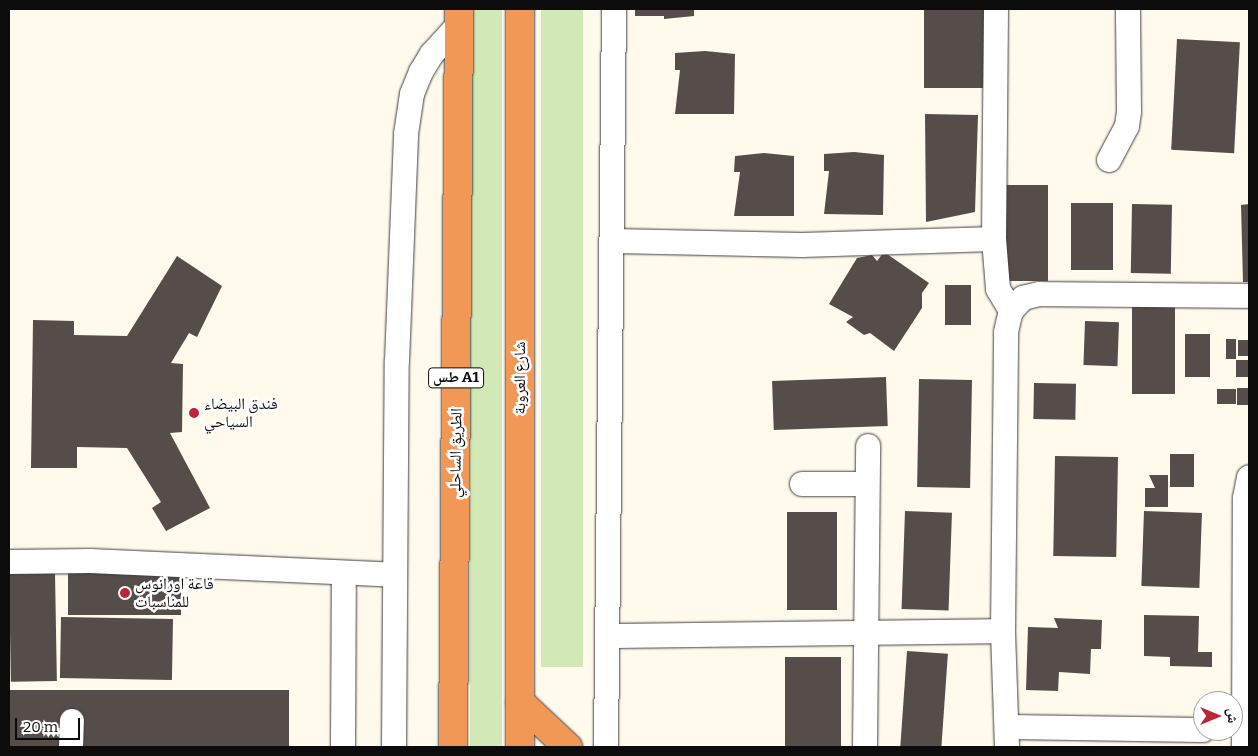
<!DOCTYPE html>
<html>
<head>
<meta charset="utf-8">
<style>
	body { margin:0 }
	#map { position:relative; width:1258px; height:756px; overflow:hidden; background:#fffaec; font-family:Bitter,"Noto Naskh Arabic",serif }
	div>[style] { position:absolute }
	.green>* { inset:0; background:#d2e8b6; transform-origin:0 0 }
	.building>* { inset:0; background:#554d49; transform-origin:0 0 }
	.roads { filter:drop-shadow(0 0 1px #3f3f3f) drop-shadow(0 0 1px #3f3f3f) }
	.minor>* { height:24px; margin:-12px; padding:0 12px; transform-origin:12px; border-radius:12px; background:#fff }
	.highway>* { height:28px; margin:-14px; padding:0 14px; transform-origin:14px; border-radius:14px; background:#f29856 }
	.dots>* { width:14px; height:14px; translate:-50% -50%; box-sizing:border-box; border:2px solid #fff; border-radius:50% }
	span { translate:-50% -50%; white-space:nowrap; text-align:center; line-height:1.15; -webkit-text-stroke:5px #fff; paint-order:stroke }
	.shield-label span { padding:1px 4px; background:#fff; border:1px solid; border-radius:4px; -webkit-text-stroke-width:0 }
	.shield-label { font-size:15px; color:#0c0c0c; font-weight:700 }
	.street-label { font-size:16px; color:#0c0c0c }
	.poi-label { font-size:16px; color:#0c0c0c }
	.left { translate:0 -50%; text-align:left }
	.frame { position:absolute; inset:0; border:10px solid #0c0c0c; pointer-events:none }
	.north { position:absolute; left:1193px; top:691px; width:50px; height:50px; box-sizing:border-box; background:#fff; border:1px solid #9e9e9e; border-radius:50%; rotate:90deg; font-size:14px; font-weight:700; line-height:20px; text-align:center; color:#0c0c0c }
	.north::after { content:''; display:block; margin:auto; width:18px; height:22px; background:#ba2633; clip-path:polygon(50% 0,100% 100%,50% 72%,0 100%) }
	.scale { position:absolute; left:15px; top:718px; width:65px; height:22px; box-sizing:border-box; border:2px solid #0c0c0c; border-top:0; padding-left:6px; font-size:15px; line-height:18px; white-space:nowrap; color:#0c0c0c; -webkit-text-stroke:4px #fff; paint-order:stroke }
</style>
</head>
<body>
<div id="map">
	<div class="green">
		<i style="left:470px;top:9px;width:32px;height:738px"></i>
		<i style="left:541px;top:9px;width:42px;height:658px"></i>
	</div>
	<div class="building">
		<i style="clip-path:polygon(635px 9px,694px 9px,694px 16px,664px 19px,664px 16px,635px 16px)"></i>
		<i style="left:924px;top:9px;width:61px;height:79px"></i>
		<i style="left:1177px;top:39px;width:63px;height:111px;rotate:3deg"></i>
		<i style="clip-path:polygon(705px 51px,735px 54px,734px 114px,675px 114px,680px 70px,675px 70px,675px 53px)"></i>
		<i style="clip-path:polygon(925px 114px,978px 115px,975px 212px,926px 222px)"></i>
		<i style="clip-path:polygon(854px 152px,884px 155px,883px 215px,824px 214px,829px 171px,824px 171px,824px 154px)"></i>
		<i style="clip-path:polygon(764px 153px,794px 156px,794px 216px,734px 216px,740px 172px,734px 172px,735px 156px)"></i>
		<i style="left:1003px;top:185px;width:45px;height:96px"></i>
		<i style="left:1071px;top:203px;width:42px;height:67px"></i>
		<i style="left:1132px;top:204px;width:40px;height:69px;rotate:1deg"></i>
		<i style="clip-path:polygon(1249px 204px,1249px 282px,1243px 282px,1241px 205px)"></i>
		<i style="clip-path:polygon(884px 252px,929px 283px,922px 293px,922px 308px,894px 351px,870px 333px,864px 335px,846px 322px,853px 317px,829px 304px,857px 258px,872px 255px,877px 261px)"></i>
		<i style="clip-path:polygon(177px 256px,222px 286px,197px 337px,189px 333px,171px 363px,183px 364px,182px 432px,170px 433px,210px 508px,166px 531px,152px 508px,161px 502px,127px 448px,77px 447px,77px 468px,31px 468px,33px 320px,74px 321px,74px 335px,127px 336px)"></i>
		<i style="left:945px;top:285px;width:26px;height:40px"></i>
		<i style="left:1132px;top:304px;width:43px;height:90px"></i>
		<i style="left:1085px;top:321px;width:34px;height:44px;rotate:2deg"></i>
		<i style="left:1185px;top:334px;width:25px;height:43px"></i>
		<i style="left:1226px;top:339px;width:10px;height:20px"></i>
		<i style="left:1238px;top:340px;width:10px;height:16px"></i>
		<i style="left:1236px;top:360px;width:12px;height:17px"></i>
		<i style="left:886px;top:377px;width:49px;height:114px;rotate:88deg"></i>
		<i style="left:919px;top:379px;width:53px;height:108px;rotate:1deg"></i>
		<i style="left:1034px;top:383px;width:42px;height:36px;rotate:1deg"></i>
		<i style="left:1237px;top:388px;width:12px;height:17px"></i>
		<i style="left:1217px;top:389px;width:19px;height:15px"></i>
		<i style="left:1170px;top:454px;width:24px;height:33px"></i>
		<i style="left:1055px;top:456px;width:63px;height:100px;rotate:1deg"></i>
		<i style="clip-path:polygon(1149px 475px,1168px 475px,1168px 507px,1145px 507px,1145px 488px,1155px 488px)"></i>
		<i style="left:905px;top:511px;width:47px;height:98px;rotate:2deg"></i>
		<i style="left:1144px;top:511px;width:58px;height:75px;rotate:2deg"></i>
		<i style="left:787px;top:512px;width:50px;height:98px"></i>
		<i style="left:68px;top:571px;width:113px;height:44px"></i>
		<i style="left:55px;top:573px;width:108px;height:46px;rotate:89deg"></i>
		<i style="clip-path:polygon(1144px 615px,1199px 616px,1198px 652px,1212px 652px,1212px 667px,1170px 666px,1170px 657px,1144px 656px)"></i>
		<i style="left:61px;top:617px;width:112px;height:61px;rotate:1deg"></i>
		<i style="clip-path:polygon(1054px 618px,1102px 620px,1101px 649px,1091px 649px,1090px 674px,1059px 672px,1058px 691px,1026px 690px,1028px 627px,1058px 628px)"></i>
		<i style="left:907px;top:651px;width:41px;height:96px;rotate:4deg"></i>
		<i style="left:785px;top:657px;width:56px;height:90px"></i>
		<i style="left:9px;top:690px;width:280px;height:57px"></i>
	</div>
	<div class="roads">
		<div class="minor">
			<i style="left:1109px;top:160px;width:38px;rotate:-62deg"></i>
			<i style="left:1127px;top:126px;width:14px;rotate:-82deg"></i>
			<i style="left:1129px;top:112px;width:103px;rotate:-90.6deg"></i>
			<i style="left:994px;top:239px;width:230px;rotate:-89.5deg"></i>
			<i style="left:614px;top:241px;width:188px;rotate:1.2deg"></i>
			<i style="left:802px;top:245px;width:192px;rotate:-1.8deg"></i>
			<i style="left:994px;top:239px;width:50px;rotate:85.4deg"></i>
			<i style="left:998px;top:289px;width:26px;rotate:59deg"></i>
			<i style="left:802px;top:484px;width:65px"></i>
			<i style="left:9px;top:562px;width:81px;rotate:-0.7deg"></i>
			<i style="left:90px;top:561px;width:305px;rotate:2.6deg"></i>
			<i style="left:607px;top:636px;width:396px;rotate:-0.7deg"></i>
			<i style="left:1007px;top:727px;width:196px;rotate:0.9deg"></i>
			<i style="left:71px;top:747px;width:26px;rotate:-88deg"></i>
			<i style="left:343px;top:747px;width:173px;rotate:-89.7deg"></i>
			<i style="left:394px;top:747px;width:386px;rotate:-89.6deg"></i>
			<i style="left:397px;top:361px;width:227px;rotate:-87.7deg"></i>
			<i style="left:406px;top:134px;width:40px;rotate:-81.5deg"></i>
			<i style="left:412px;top:94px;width:24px;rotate:-68deg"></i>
			<i style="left:421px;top:72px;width:21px;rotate:-59deg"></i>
			<i style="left:432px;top:54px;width:42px;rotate:-47.9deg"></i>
			<i style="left:606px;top:747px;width:738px;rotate:-89.38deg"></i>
			<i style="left:865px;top:747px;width:301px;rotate:-89.4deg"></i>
			<i style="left:1007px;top:747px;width:116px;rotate:-92deg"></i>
			<i style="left:1003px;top:631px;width:299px;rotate:-89.4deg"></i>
			<i style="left:1006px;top:332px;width:22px;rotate:-77deg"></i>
			<i style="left:1011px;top:311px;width:18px;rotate:-47deg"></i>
			<i style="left:1023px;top:298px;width:16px;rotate:-14deg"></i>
			<i style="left:1039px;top:294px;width:210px;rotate:0.5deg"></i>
			<i style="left:1244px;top:747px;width:249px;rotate:-89.8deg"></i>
			<i style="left:1245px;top:498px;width:21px;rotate:-79deg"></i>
		</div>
		<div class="highway">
			<i style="left:520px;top:702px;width:66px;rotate:43.2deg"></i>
			<i style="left:453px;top:747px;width:738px;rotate:-89.53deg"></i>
			<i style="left:520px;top:747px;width:738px;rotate:-90deg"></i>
		</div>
	</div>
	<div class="dots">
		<i style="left:194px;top:413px;background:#ba2633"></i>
		<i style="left:125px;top:593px;background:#ba2633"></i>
	</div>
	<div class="shield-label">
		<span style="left:456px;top:378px">طس A1</span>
	</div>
	<div class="street-label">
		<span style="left:520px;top:378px;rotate:-90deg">شارع العروبة</span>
		<span style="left:456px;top:453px;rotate:-89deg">الطريق الساحلي</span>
	</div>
	<div class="poi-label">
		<span class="left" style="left:204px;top:413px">فندق البيضاء<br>السياحي</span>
		<span class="left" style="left:135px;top:593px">قاعة اورانوس<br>للمناسبات</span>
	</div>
	<div class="frame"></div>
	<div class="north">ش</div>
	<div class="scale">20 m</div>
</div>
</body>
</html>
